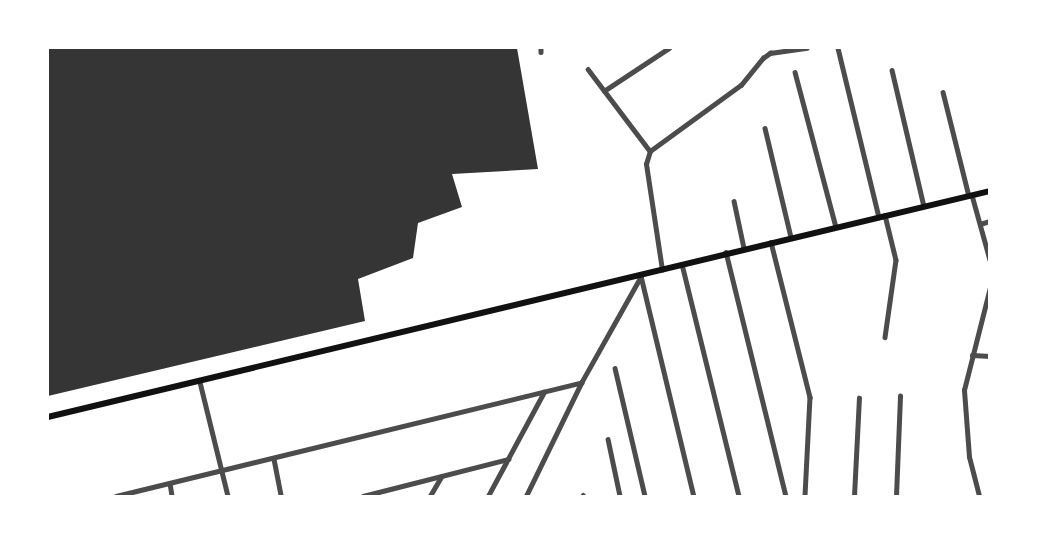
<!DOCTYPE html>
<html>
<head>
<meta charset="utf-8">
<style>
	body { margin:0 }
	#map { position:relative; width:1037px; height:544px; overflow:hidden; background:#fff; font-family:Signika,sans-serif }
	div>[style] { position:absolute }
	.building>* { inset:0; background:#353535 }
	.minor>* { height:4.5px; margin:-2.25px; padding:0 2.25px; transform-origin:2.25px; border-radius:2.25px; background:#4c4c4c }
	.secondary>* { height:5.5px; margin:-2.75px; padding:0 2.75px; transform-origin:2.75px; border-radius:2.75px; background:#111 }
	span { translate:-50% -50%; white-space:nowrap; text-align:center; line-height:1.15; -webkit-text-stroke:4.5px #fff; paint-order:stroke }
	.frame { position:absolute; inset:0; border:49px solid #fff; pointer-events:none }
</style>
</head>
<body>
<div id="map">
	<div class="building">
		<i style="clip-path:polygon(48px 48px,517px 48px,538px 169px,452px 174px,462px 207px,418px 223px,413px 258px,358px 279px,365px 321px,48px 396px)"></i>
	</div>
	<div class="minor">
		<i style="left:541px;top:48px;width:4px;rotate:90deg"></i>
		<i style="left:838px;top:48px;width:174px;rotate:76.4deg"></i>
		<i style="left:588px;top:69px;width:103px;rotate:52.9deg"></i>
		<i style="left:892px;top:70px;width:140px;rotate:76.8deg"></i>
		<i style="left:795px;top:72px;width:160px;rotate:75.2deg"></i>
		<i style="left:604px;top:91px;width:78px;rotate:-33.5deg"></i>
		<i style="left:943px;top:92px;width:107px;rotate:76deg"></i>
		<i style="left:765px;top:128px;width:112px;rotate:76.6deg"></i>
		<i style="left:972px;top:195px;width:67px;rotate:74.5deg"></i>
		<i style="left:734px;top:201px;width:48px;rotate:78deg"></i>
		<i style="left:885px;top:215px;width:46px;rotate:76.3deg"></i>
		<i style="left:896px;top:260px;width:78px;rotate:98.1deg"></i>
		<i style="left:980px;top:224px;width:10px;rotate:-17deg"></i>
		<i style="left:771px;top:242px;width:160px;rotate:75.9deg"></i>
		<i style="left:810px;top:397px;width:99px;rotate:92.9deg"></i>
		<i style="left:726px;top:252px;width:251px;rotate:76.2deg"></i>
		<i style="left:682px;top:264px;width:239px;rotate:76.2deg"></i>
		<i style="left:662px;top:270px;width:107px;rotate:-98.6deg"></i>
		<i style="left:646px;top:164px;width:14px;rotate:-73deg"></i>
		<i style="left:650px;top:151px;width:112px;rotate:-36deg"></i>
		<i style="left:741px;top:85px;width:35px;rotate:-51deg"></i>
		<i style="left:763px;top:58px;width:9px;rotate:-36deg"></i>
		<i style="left:770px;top:53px;width:37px;rotate:-8deg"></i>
		<i style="left:641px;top:276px;width:226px;rotate:76.5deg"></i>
		<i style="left:972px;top:355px;width:18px;rotate:3deg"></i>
		<i style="left:615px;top:368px;width:131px;rotate:76.8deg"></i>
		<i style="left:200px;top:382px;width:117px;rotate:76.2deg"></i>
		<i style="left:608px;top:439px;width:58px;rotate:78.1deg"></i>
		<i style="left:274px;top:459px;width:38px;rotate:79deg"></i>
		<i style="left:170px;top:483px;width:13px;rotate:81deg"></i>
		<i style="left:583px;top:495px;width:1px;rotate:45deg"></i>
		<i style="left:116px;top:496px;width:479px;rotate:-13.7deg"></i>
		<i style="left:363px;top:496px;width:150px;rotate:-14.3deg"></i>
		<i style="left:430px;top:496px;width:22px;rotate:-60deg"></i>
		<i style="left:488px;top:496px;width:118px;rotate:-61.7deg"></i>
		<i style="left:526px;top:496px;width:126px;rotate:-64deg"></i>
		<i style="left:581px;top:383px;width:123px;rotate:-60.7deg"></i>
		<i style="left:854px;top:496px;width:98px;rotate:-87.1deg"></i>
		<i style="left:896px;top:496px;width:100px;rotate:-87.7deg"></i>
		<i style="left:979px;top:496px;width:40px;rotate:-104.4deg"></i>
		<i style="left:969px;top:457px;width:67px;rotate:-94.3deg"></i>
		<i style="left:964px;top:390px;width:106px;rotate:-75.8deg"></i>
	</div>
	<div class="secondary">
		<i style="left:48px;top:417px;width:969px;rotate:-13.49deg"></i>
	</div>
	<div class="frame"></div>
</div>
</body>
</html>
